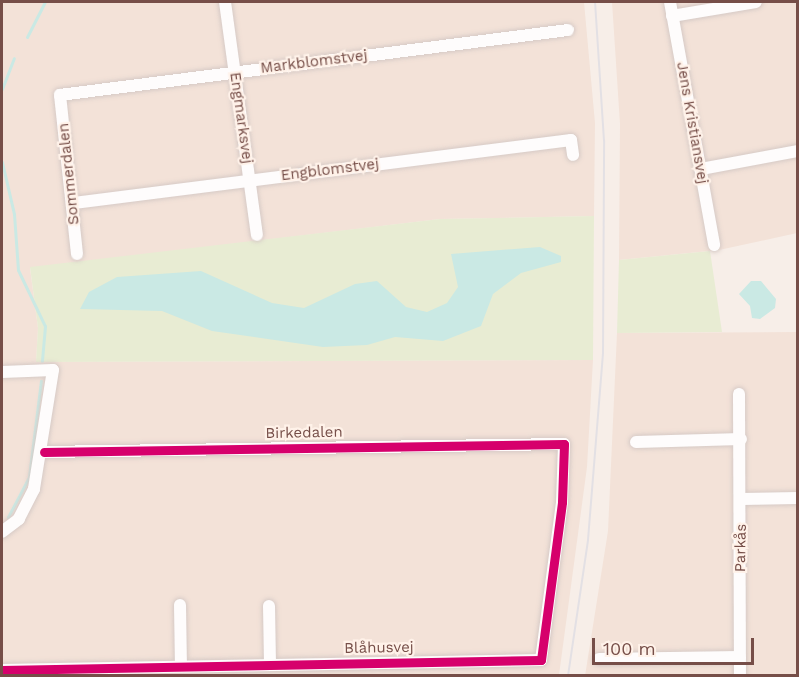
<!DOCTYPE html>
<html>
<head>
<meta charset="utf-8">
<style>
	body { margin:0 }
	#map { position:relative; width:799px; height:677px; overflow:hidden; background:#f7eee8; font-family:"Work Sans",sans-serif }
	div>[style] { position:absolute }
	.residential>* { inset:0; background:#f3e2d8 }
	.green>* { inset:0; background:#e8ecd3 }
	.water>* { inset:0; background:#cae9e4 }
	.stream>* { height:3px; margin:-1.5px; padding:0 1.5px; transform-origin:1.5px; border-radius:1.5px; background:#cae9e4 }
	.roads { filter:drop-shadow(0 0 2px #d6cac6) drop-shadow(0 0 2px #d6cac6) }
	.minor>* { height:12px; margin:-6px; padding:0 6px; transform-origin:6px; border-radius:6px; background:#fefcfc }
	.tram>* { height:1.5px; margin:-0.75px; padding:0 0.75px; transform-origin:0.75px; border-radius:0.75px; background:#e3e0e4 }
	.cycleway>* { height:9px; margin:-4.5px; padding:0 4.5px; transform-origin:4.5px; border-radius:4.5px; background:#d6006c }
	span { translate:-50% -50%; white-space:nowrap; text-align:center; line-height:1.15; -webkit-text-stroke:4.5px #fff2e9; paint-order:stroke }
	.street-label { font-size:15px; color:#764e48 }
	.frame { position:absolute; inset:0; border:3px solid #764e48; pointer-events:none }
	.scale { position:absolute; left:592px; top:638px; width:162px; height:27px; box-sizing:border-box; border:3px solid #764e48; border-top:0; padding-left:8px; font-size:18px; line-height:21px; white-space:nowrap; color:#764e48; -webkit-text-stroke:4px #fff2e9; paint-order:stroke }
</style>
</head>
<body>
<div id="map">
	<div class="residential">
		<i style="clip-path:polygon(2px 2px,584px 2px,595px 123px,594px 216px,440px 219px,30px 268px,38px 328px,36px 362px,593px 360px,587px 467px,559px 675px,2px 675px)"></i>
		<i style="clip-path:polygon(612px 2px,797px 2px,797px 233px,719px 250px,619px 260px,620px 124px)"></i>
		<i style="clip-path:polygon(797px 332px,797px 675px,585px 676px,608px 531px,617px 333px)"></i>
	</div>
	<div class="green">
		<i style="clip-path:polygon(594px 216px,593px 360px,36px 362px,38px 328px,30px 267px,440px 219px)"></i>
		<i style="clip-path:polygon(710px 251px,722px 332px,617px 333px,619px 260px)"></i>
	</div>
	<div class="water">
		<i style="clip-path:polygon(540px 247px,561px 256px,561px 262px,521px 273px,493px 294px,481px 326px,443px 341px,395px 337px,367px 345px,323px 347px,212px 331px,162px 311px,80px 309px,89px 292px,117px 277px,201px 271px,272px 303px,304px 308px,355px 284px,377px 281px,406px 307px,427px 312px,447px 303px,458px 287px,451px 254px)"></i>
		<i style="clip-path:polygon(751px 281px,761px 281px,776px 299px,775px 308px,760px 319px,752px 318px,750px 306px,739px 294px)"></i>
	</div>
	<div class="stream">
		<i style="left:27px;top:37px;width:39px;rotate:-63deg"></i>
		<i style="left:2px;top:89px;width:33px;rotate:-69deg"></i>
		<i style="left:2px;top:162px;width:53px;rotate:77deg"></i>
		<i style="left:14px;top:214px;width:56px;rotate:85.9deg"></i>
		<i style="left:18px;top:270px;width:62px;rotate:64.3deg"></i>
		<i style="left:45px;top:326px;width:35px;rotate:95deg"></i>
		<i style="left:8px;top:517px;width:45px;rotate:-62.3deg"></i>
		<i style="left:29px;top:477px;width:97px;rotate:-82.9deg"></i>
	</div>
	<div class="roads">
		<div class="minor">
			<i style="left:225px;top:2px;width:235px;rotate:82.2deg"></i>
			<i style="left:670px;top:2px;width:247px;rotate:79.7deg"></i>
			<i style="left:672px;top:16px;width:85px;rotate:-9.5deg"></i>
			<i style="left:701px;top:169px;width:99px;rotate:-10.5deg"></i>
			<i style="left:74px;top:203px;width:501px;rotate:-7.22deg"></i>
			<i style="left:571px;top:140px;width:15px;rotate:82deg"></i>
			<i style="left:77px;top:254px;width:160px;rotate:-96.1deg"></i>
			<i style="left:60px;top:95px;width:512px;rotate:-7.29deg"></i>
			<i style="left:2px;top:372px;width:51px;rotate:-2.2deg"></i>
			<i style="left:53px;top:370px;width:121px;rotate:99.1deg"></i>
			<i style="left:34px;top:489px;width:34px;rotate:117deg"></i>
			<i style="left:19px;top:519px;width:21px;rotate:143deg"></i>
			<i style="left:739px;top:394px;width:282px;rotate:89.8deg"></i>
			<i style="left:636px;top:442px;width:105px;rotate:-1.6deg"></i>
			<i style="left:742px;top:499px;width:56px;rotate:-1deg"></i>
			<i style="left:180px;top:605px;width:61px;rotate:89.1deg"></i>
			<i style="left:269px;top:606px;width:58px;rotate:89deg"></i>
			<i style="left:599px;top:659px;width:141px;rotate:-0.8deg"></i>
			<i style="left:2px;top:670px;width:539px;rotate:-1.06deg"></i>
			<i style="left:541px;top:660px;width:159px;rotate:-82.4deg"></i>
			<i style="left:562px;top:502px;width:58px;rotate:-88deg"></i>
			<i style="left:564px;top:444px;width:520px;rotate:179.12deg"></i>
		</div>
	</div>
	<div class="tram">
		<i style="left:568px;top:676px;width:137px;rotate:-81.6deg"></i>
		<i style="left:588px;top:540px;width:187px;rotate:-85.4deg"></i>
		<i style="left:603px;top:354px;width:213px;rotate:-89.7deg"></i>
		<i style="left:604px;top:141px;width:139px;rotate:-93.7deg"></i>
	</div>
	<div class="cycleway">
		<i style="left:2px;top:670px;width:539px;rotate:-1.06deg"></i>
		<i style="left:541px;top:660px;width:159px;rotate:-82.4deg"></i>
		<i style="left:562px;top:502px;width:58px;rotate:-88deg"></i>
		<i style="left:564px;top:444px;width:520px;rotate:179.12deg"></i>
	</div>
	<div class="street-label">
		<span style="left:314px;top:62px;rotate:-7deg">Markblomstvej</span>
		<span style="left:241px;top:118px;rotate:82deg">Engmarksvej</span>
		<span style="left:692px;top:123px;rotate:80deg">Jens Kristiansvej</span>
		<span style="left:330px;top:170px;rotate:-7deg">Engblomstvej</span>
		<span style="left:69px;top:174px;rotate:-96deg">Sommerdalen</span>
		<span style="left:304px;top:433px;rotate:-1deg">Birkedalen</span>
		<span style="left:741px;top:548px;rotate:-89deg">Parkås</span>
		<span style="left:379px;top:648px;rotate:-1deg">Blåhusvej</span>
	</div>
	<div class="frame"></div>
	<div class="scale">100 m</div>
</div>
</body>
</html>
